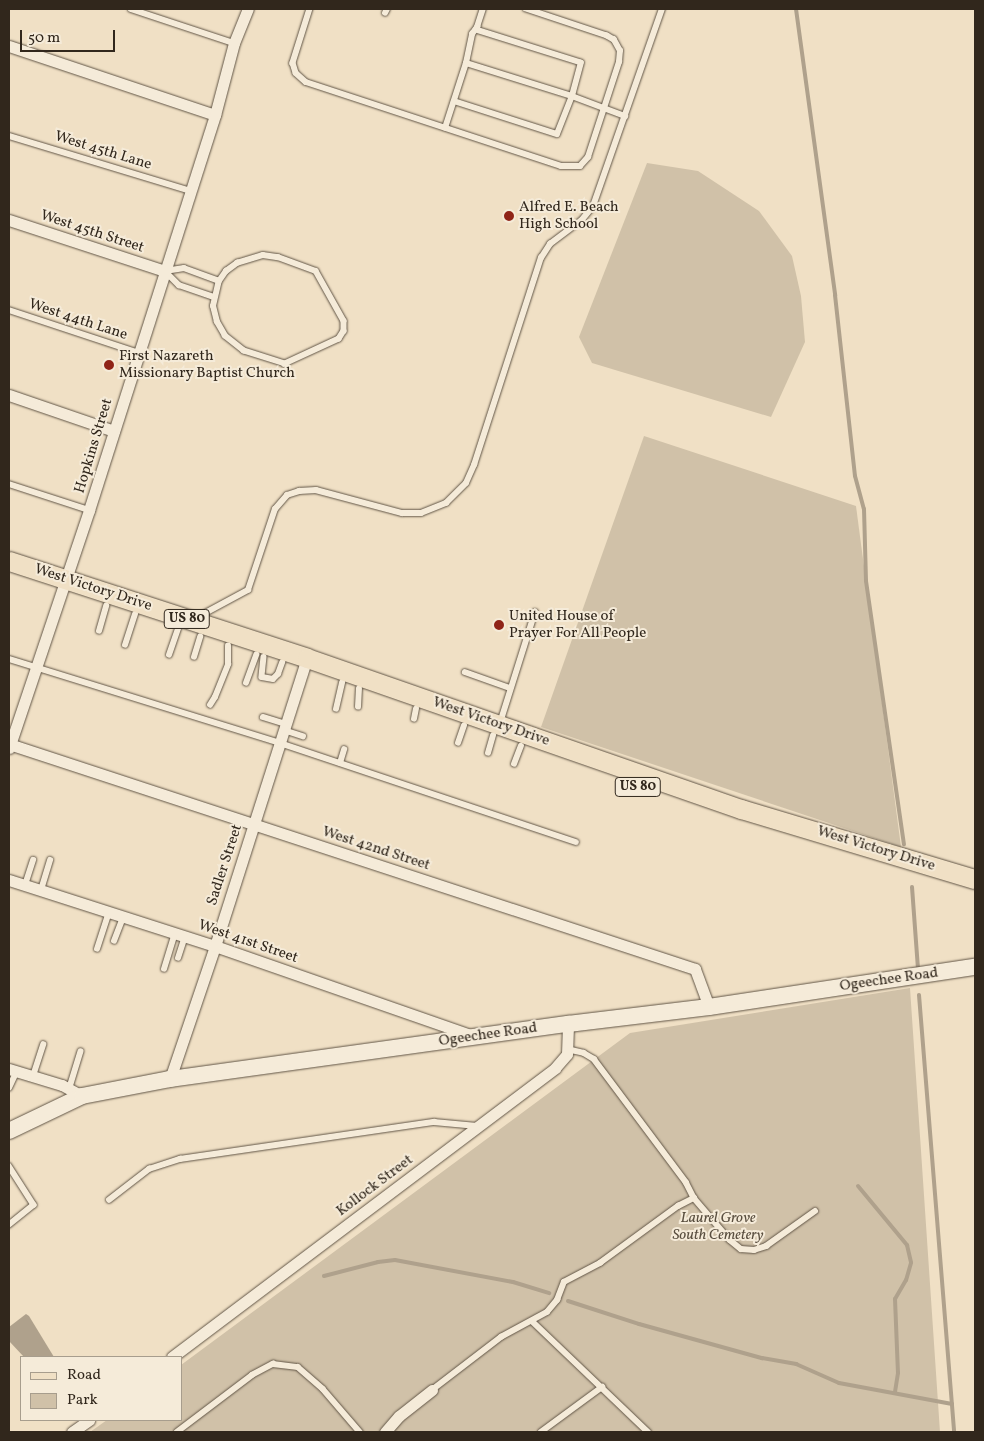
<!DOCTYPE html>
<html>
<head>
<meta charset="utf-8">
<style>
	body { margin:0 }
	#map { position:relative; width:984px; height:1441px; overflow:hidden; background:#f0e0c5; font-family:Vollkorn,serif }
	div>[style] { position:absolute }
	.green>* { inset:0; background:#d0c1a8 }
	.water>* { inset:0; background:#afa18c }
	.stream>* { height:4px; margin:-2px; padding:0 2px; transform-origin:2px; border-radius:2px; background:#afa18c }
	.roads { filter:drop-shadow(0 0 1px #615546) drop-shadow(0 0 1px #615546) }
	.lane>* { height:5.5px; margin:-2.75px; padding:0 2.75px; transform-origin:2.75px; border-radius:2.75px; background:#f5ebd9 }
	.street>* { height:11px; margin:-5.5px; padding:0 5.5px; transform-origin:5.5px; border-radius:5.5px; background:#f5ebd9 }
	.secondary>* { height:16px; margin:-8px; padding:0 8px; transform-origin:8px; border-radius:8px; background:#f5ebd9 }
	.primary>* { height:19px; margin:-9.5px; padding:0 9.5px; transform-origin:9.5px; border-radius:9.5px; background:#f0e0c5 }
	.dots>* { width:14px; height:14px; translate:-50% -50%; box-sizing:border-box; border:2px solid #f5ebd9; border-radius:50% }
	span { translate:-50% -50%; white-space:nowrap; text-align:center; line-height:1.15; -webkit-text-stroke:4px #f5ebd9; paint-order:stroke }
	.shield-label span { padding:1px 4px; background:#f5ebd9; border:1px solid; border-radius:4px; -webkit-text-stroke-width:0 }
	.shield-label { font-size:14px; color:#31271c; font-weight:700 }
	.street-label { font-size:15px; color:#31271c }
	.poi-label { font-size:15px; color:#31271c }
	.left { translate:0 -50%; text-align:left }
	.park-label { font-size:15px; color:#594e3f; font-style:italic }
	.frame { position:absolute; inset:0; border:10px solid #31271c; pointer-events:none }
	.legend { position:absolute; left:20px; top:1356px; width:162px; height:65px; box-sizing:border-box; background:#f5ebd9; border:1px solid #a79d8d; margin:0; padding:6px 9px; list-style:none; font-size:15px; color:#31271c }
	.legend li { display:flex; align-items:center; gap:10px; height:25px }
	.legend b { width:25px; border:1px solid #a79d8d }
	.scale { position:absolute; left:20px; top:30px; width:95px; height:22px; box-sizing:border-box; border:2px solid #31271c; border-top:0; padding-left:6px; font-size:15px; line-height:18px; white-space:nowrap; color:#31271c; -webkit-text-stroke:4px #f5ebd9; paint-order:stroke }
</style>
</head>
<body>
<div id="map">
	<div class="green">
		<i style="clip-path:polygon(647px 163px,698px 171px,759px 211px,792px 256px,801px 296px,805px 342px,771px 417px,592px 363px,579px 337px)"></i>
		<i style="clip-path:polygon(644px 436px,856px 506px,901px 847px,541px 727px)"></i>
		<i style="clip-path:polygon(910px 988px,940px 1432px,90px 1432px,107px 1420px,181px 1420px,181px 1365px,630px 1033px)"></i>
	</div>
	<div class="water">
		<i style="clip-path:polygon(26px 1314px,29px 1316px,54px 1357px,24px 1357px,9px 1341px,9px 1327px)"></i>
	</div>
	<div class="stream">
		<i style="left:796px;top:9px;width:289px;rotate:82.2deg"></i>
		<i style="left:835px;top:295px;width:182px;rotate:83.7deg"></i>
		<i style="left:855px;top:476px;width:34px;rotate:75deg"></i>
		<i style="left:864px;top:509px;width:72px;rotate:88.4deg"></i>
		<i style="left:866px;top:581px;width:266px;rotate:81.8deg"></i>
		<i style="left:912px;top:887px;width:82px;rotate:85.8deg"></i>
		<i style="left:919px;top:995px;width:438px;rotate:85.4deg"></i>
		<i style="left:858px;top:1186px;width:77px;rotate:50.3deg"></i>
		<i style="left:907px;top:1245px;width:18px;rotate:77deg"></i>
		<i style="left:911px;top:1263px;width:18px;rotate:106deg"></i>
		<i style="left:906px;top:1280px;width:22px;rotate:120deg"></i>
		<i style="left:895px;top:1299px;width:74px;rotate:87.7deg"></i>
		<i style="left:898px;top:1373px;width:19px;rotate:99deg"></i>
		<i style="left:324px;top:1276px;width:56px;rotate:-14.5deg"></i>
		<i style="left:378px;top:1262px;width:17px;rotate:-7deg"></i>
		<i style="left:395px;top:1260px;width:120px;rotate:10.6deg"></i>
		<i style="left:513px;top:1282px;width:38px;rotate:17deg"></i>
		<i style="left:568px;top:1301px;width:75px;rotate:17.9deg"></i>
		<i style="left:639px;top:1324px;width:128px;rotate:15.5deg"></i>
		<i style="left:762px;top:1358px;width:35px;rotate:10deg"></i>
		<i style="left:796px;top:1364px;width:47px;rotate:23.8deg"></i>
		<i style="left:839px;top:1383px;width:115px;rotate:10.5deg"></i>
	</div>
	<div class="roads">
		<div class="lane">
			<i style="left:131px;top:9px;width:108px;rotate:18.3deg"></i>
			<i style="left:310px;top:9px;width:57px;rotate:107.5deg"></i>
			<i style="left:293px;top:63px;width:10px;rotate:73deg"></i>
			<i style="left:296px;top:73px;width:13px;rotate:42deg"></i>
			<i style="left:306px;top:82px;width:268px;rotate:18.2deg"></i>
			<i style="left:561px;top:166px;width:19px"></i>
			<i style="left:580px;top:166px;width:12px;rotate:-48deg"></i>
			<i style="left:588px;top:157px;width:100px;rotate:-71.9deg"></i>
			<i style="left:619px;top:62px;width:11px;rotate:-85deg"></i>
			<i style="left:620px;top:51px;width:13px;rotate:-119deg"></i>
			<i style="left:614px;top:40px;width:8px;rotate:-150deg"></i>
			<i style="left:607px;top:36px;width:85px;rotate:-161.6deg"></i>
			<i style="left:385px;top:13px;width:4px;rotate:-63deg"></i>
			<i style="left:466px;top:63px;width:111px;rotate:17.3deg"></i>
			<i style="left:572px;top:96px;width:57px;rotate:20.7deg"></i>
			<i style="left:454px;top:101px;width:108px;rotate:17.8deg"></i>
			<i style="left:557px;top:134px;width:41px;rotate:-68.5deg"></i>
			<i style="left:572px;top:96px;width:34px;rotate:-75deg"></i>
			<i style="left:581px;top:63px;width:110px;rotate:-162.6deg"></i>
			<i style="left:445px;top:128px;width:68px;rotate:-72.1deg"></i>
			<i style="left:466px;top:63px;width:30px;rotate:-78deg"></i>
			<i style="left:472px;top:34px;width:9px;rotate:-54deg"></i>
			<i style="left:477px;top:27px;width:19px;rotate:-72deg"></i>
			<i style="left:9px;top:136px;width:190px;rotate:16.8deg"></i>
			<i style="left:263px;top:255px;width:15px;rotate:8deg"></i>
			<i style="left:278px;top:257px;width:40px;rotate:20.2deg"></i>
			<i style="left:316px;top:271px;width:57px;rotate:60.8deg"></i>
			<i style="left:344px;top:321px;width:10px;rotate:90deg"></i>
			<i style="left:344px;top:331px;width:9px;rotate:122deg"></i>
			<i style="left:339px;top:339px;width:60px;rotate:155.2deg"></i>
			<i style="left:285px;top:364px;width:43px;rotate:-162.4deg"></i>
			<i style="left:244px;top:351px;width:24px;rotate:-142deg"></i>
			<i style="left:225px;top:336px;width:16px;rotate:-120deg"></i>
			<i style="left:217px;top:322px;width:16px;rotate:-104deg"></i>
			<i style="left:213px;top:306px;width:26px;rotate:-77deg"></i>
			<i style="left:219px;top:281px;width:12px;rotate:-55deg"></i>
			<i style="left:226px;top:271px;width:14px;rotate:-36deg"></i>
			<i style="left:237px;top:263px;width:27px;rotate:-17deg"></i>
			<i style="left:165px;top:271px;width:19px;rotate:-9deg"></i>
			<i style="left:184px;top:268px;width:37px;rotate:20deg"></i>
			<i style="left:165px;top:271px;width:20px;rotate:45deg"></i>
			<i style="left:179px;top:285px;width:37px;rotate:19deg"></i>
			<i style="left:9px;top:310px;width:137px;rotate:18.3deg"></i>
			<i style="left:9px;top:484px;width:84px;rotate:18deg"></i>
			<i style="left:198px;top:617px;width:57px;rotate:-28.4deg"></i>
			<i style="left:248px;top:590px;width:85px;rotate:-71.6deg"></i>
			<i style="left:275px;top:509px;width:18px;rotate:-49deg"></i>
			<i style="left:287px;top:495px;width:13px;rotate:-18deg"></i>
			<i style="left:299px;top:491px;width:17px;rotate:-3deg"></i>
			<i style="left:316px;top:490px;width:89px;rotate:15deg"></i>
			<i style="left:402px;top:513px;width:19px"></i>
			<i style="left:421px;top:513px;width:27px;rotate:-22deg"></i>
			<i style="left:446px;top:503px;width:28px;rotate:-45deg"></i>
			<i style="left:466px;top:483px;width:20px;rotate:-66deg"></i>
			<i style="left:474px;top:465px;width:218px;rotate:-72.1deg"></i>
			<i style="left:541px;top:258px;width:17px;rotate:-57deg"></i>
			<i style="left:550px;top:244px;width:39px;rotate:-37deg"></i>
			<i style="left:581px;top:221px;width:19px;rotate:-51deg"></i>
			<i style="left:593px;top:206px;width:209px;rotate:-70.7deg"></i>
			<i style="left:99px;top:631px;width:26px;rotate:-74deg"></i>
			<i style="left:125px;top:645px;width:32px;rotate:-72deg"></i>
			<i style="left:169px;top:655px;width:28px;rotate:-71deg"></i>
			<i style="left:194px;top:657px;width:21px;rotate:-73deg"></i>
			<i style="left:264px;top:657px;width:20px;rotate:96deg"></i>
			<i style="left:262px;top:677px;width:11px;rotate:10deg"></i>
			<i style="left:273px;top:679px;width:7px;rotate:-45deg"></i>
			<i style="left:278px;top:674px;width:12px;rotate:-70deg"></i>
			<i style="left:9px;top:659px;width:284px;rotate:17.2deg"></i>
			<i style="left:280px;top:743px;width:312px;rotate:18.5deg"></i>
			<i style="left:465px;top:672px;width:48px;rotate:19.6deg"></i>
			<i style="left:246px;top:683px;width:30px;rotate:-70deg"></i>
			<i style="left:210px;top:705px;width:9px;rotate:-58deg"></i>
			<i style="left:215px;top:697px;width:35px;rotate:-68deg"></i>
			<i style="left:228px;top:664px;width:18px;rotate:-90deg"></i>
			<i style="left:358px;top:707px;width:18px;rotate:-87deg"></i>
			<i style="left:336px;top:709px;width:27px;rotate:-77deg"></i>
			<i style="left:263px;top:717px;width:24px;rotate:17deg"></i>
			<i style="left:414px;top:719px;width:10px;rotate:-79deg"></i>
			<i style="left:500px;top:723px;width:116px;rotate:-72.5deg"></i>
			<i style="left:284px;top:730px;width:20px;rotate:18deg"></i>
			<i style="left:458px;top:743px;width:18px;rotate:-71deg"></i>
			<i style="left:488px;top:753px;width:18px;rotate:-74deg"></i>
			<i style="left:340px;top:763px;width:14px;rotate:-73deg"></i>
			<i style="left:514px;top:764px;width:19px;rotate:-69deg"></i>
			<i style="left:25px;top:885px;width:26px;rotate:-72deg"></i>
			<i style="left:41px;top:890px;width:31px;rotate:-73deg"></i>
			<i style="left:114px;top:941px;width:26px;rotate:-69deg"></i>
			<i style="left:97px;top:949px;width:39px;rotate:-72deg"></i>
			<i style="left:178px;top:958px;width:22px;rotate:-72deg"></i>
			<i style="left:164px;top:969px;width:38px;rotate:-73deg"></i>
			<i style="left:567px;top:1049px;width:17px;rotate:13deg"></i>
			<i style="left:584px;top:1053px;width:12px;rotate:31deg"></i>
			<i style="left:594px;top:1059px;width:154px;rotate:53.2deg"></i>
			<i style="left:686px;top:1182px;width:18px;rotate:63deg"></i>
			<i style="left:694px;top:1198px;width:55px;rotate:49.4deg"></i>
			<i style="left:730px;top:1240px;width:14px;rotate:39deg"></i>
			<i style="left:741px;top:1249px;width:13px;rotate:4deg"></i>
			<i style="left:754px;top:1250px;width:13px;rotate:-18deg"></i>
			<i style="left:766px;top:1246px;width:60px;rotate:-35.5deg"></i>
			<i style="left:33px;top:1076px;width:33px;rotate:-72deg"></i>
			<i style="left:9px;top:1088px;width:19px;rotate:-65deg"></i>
			<i style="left:69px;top:1089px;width:39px;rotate:-73deg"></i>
			<i style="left:9px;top:1166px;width:46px;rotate:57.3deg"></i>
			<i style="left:34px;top:1205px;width:32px;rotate:141deg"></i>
			<i style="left:109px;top:1200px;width:51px;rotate:-37.8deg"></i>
			<i style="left:149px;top:1169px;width:33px;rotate:-18deg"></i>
			<i style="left:180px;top:1159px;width:257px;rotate:-8.3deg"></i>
			<i style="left:434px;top:1122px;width:43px;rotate:5.3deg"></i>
			<i style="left:532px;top:1321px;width:161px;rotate:43.7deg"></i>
			<i style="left:432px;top:1390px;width:87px;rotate:-37.5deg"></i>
			<i style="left:501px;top:1337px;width:52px;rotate:-28.5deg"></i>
			<i style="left:547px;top:1312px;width:16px;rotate:-50deg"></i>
			<i style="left:557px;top:1300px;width:19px;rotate:-69deg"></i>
			<i style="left:564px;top:1282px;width:41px;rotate:-27.8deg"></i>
			<i style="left:600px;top:1263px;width:97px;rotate:-36.2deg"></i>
			<i style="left:678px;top:1206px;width:18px;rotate:-27deg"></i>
			<i style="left:177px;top:1432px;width:94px;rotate:-37.2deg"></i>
			<i style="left:252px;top:1375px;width:24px;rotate:-28deg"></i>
			<i style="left:273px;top:1364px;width:25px;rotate:7deg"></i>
			<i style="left:298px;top:1367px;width:33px;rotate:41deg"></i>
			<i style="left:323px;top:1389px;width:57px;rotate:49.3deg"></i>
			<i style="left:541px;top:1432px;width:76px;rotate:-36.4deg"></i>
		</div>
		<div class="street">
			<i style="left:9px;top:46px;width:217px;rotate:18.5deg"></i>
			<i style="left:9px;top:220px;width:164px;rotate:18.1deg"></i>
			<i style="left:9px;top:395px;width:111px;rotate:18.9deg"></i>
			<i style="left:9px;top:744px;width:722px;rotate:18.16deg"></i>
			<i style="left:695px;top:969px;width:40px;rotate:69.8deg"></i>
			<i style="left:9px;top:748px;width:251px;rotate:-71.4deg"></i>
			<i style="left:89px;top:510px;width:415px;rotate:-72.3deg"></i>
			<i style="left:215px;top:115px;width:74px;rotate:-75.2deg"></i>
			<i style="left:234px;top:43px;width:37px;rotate:-68deg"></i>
			<i style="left:9px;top:880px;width:216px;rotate:17.8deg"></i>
			<i style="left:215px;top:946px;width:274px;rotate:19.2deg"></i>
			<i style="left:9px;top:1069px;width:55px;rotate:16.8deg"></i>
			<i style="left:62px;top:1085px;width:23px;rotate:29deg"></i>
			<i style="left:170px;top:1079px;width:140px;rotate:-71.3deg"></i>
			<i style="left:215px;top:946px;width:302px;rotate:-72.3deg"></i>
			<i style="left:172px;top:1357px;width:480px;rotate:-37deg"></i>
			<i style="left:555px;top:1068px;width:18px;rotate:-49deg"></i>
			<i style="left:567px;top:1054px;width:30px;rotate:-88deg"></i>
			<i style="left:72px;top:1432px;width:21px;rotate:-35deg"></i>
			<i style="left:385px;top:1432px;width:21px;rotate:-49deg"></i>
			<i style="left:399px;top:1416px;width:42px;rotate:-38.2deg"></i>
		</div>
		<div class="secondary">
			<i style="left:9px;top:1131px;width:81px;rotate:-25.6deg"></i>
			<i style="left:82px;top:1096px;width:90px;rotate:-10.9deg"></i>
			<i style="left:170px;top:1079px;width:402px;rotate:-7.9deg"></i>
			<i style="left:568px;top:1024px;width:142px;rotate:-6.9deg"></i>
			<i style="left:709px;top:1007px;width:269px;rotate:-8.6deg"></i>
		</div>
		<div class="primary">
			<i style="left:9px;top:561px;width:313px;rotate:18deg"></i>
			<i style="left:307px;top:658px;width:460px;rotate:19.2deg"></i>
			<i style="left:741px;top:809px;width:244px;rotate:16.7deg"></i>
		</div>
	</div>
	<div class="dots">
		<i style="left:509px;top:216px;background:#8f2418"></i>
		<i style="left:109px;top:365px;background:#8f2418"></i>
		<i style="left:499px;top:625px;background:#8f2418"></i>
	</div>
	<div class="shield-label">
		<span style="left:187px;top:619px">US 80</span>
		<span style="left:638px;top:787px">US 80</span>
	</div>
	<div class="street-label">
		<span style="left:103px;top:151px;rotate:17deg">West 45th Lane</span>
		<span style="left:92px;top:232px;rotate:18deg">West 45th Street</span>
		<span style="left:78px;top:320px;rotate:18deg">West 44th Lane</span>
		<span style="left:94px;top:446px;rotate:-73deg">Hopkins Street</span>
		<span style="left:93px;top:588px;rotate:18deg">West Victory Drive</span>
		<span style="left:491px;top:722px;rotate:19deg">West Victory Drive</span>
		<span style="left:376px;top:849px;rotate:18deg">West 42nd Street</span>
		<span style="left:876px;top:849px;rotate:17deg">West Victory Drive</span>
		<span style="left:225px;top:865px;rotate:-72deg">Sadler Street</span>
		<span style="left:248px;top:942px;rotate:19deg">West 41st Street</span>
		<span style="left:889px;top:980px;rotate:-8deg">Ogeechee Road</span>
		<span style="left:488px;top:1035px;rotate:-8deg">Ogeechee Road</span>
		<span style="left:375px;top:1186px;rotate:-37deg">Kollock Street</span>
	</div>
	<div class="poi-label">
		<span class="left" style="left:519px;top:216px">Alfred E. Beach<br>High School</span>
		<span class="left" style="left:119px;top:365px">First Nazareth<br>Missionary Baptist Church</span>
		<span class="left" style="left:509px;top:625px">United House of<br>Prayer For All People</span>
	</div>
	<div class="park-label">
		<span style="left:718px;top:1227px">Laurel Grove<br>South Cemetery</span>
	</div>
	<div class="frame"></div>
	<ul class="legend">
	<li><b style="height:6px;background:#f0e0c5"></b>Road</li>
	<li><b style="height:14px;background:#d0c1a8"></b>Park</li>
	</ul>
	<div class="scale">50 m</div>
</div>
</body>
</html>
